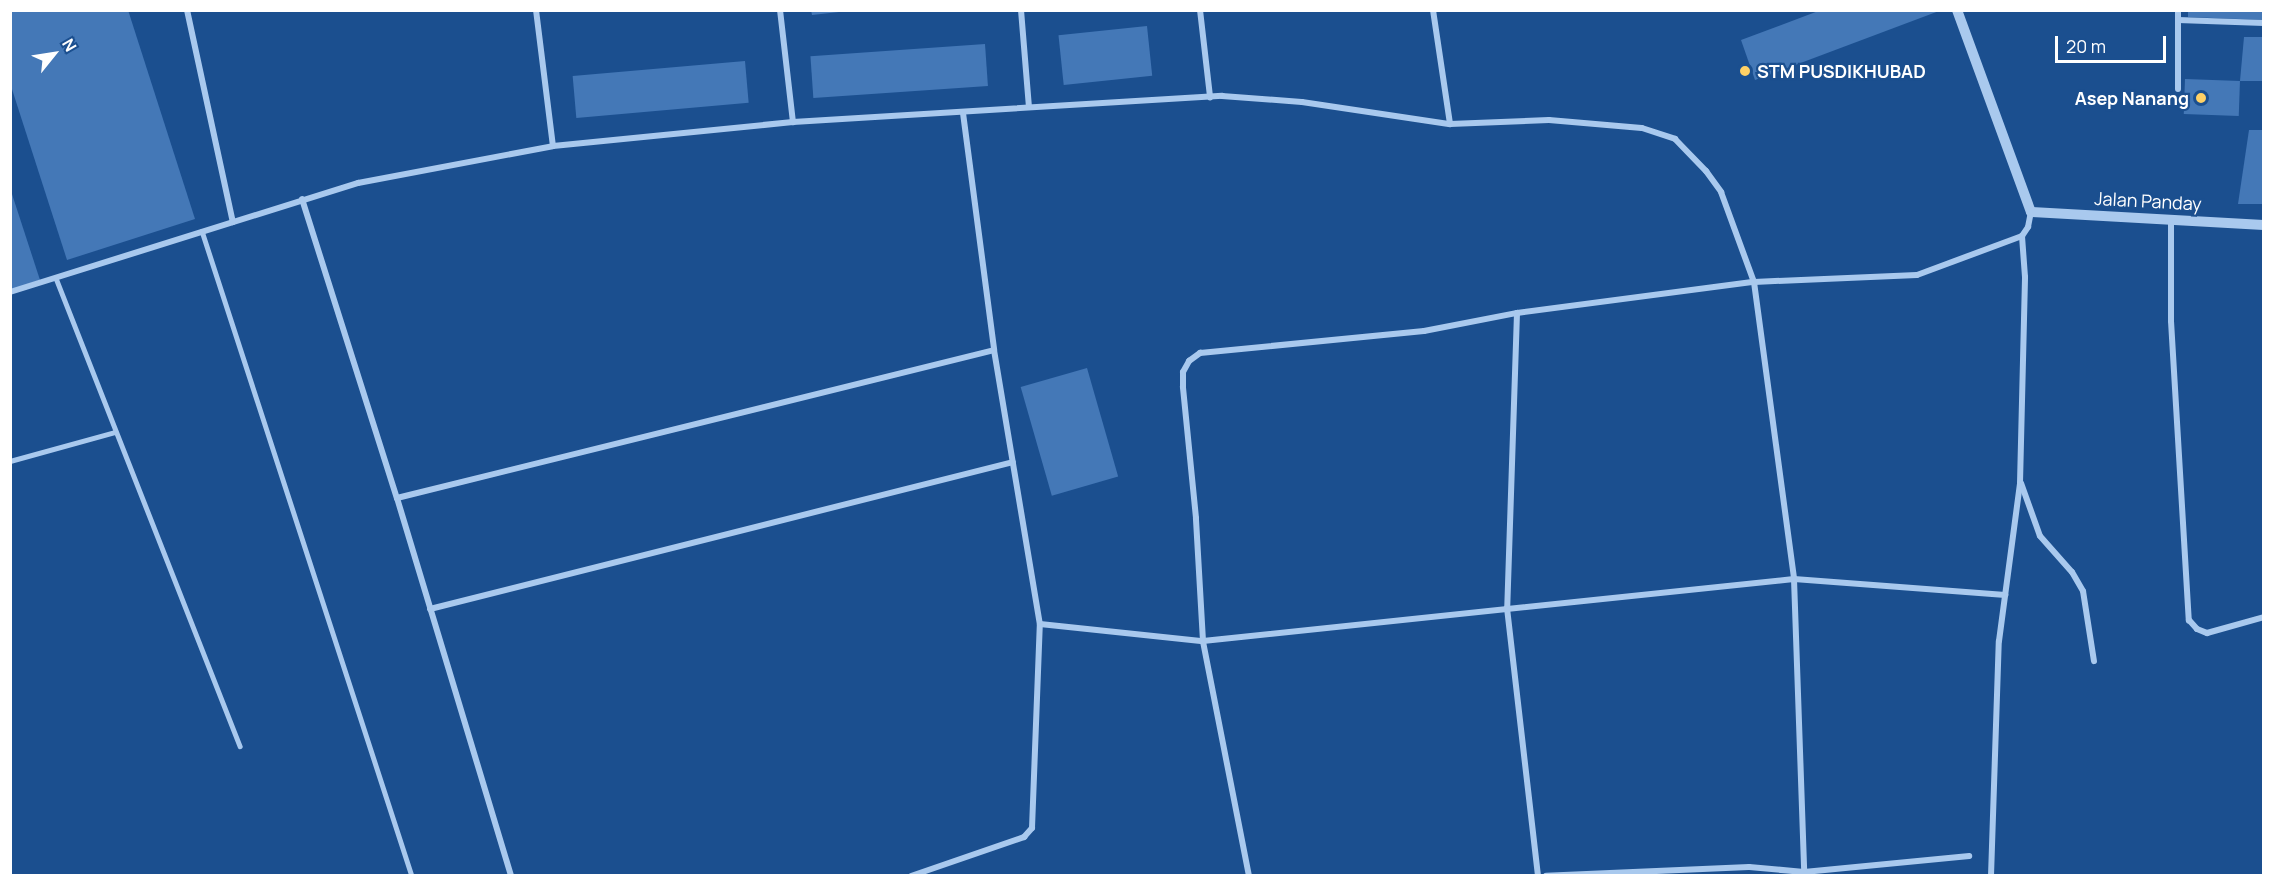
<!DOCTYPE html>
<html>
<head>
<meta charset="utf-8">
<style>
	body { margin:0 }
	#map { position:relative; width:2274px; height:886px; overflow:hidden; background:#1b4f8f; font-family:Manrope,sans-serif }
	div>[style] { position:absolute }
	.building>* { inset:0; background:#4478b7; transform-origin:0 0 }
	.service>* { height:4.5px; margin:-2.25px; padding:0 2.25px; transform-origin:2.25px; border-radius:2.25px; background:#a9c9ee }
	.minor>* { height:6px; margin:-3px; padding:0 3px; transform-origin:3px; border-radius:3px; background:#a9c9ee }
	.tertiary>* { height:10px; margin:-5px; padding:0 5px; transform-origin:5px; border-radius:5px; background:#a9c9ee }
	.dots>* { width:16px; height:16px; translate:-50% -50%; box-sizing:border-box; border:3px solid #1b4f8f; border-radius:50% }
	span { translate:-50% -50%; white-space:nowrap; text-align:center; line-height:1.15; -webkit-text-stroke:4.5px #1b4f8f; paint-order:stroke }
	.poi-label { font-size:18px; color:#fff; font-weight:700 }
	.left { translate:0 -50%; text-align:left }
	.right { translate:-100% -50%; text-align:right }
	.street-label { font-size:18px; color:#fff }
	.frame { position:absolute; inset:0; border:12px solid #fff; pointer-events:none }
	.north { position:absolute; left:24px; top:24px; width:60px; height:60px; -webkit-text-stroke:4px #1b4f8f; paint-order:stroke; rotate:60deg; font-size:16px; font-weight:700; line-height:24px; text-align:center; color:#fff }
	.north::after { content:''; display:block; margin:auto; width:21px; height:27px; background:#fff; clip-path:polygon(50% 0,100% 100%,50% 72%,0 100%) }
	.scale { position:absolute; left:2055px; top:36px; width:111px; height:27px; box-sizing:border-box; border:3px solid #fff; border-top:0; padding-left:8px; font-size:18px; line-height:21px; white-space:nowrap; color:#fff; -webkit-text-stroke:4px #1b4f8f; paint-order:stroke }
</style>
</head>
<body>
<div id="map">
	<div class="building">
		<i style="clip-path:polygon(10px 10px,128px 10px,195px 219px,67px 260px,10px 83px)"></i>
		<i style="clip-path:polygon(811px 10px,839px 10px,839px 12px,812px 15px)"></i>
		<i style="clip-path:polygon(1821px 10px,1939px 10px,1939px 11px,1755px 80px,1741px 40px)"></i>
		<i style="clip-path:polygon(2188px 10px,2264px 10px,2264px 20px,2188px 17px)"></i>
		<i style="left:1147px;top:26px;width:50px;height:89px;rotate:84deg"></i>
		<i style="clip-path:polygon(2244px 37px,2264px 37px,2264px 81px,2240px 81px)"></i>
		<i style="left:985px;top:44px;width:42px;height:175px;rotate:86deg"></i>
		<i style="left:745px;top:61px;width:42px;height:173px;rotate:85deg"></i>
		<i style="left:2185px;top:79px;width:55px;height:35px;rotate:2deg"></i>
		<i style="clip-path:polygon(2249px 130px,2264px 130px,2264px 204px,2238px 204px)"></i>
		<i style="clip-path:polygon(10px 188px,40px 280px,10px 290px)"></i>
		<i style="left:1087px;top:368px;width:113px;height:69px;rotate:74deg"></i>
	</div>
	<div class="service">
		<i style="left:202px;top:231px;width:678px;rotate:71.97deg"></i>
		<i style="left:56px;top:278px;width:503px;rotate:68.54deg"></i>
		<i style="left:10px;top:461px;width:109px;rotate:-15.4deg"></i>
	</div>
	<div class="minor">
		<i style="left:187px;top:10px;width:217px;rotate:77.8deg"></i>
		<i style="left:536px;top:10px;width:137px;rotate:82.9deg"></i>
		<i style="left:780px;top:10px;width:113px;rotate:83.4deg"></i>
		<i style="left:1021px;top:10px;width:97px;rotate:85.3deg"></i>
		<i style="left:1200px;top:10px;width:88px;rotate:83.4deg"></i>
		<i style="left:1433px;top:10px;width:115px;rotate:81.5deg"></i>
		<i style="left:2178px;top:10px;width:79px;rotate:90deg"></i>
		<i style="left:2178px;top:20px;width:86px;rotate:2deg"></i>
		<i style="left:963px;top:113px;width:239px;rotate:82.5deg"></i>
		<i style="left:302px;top:199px;width:314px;rotate:72.4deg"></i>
		<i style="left:397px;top:498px;width:615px;rotate:-13.92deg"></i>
		<i style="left:994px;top:350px;width:278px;rotate:80.5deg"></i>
		<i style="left:1040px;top:624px;width:164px;rotate:6deg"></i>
		<i style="left:1203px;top:641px;width:594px;rotate:-5.99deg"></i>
		<i style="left:1794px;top:579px;width:212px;rotate:4.3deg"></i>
		<i style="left:2171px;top:219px;width:102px;rotate:90deg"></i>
		<i style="left:2171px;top:321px;width:300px;rotate:86.6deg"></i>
		<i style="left:2189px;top:620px;width:12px;rotate:48deg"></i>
		<i style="left:2197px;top:629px;width:11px;rotate:22deg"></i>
		<i style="left:2207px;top:633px;width:59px;rotate:-15.7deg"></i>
		<i style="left:10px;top:292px;width:365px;rotate:-17.4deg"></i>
		<i style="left:358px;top:183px;width:198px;rotate:-10.7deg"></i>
		<i style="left:553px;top:146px;width:241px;rotate:-5.7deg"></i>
		<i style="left:793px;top:122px;width:430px;rotate:-3.5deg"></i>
		<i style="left:1222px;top:96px;width:80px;rotate:4.3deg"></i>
		<i style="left:1302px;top:102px;width:150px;rotate:8.5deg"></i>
		<i style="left:1450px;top:124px;width:99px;rotate:-2.3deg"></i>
		<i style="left:1549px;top:120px;width:93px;rotate:4.9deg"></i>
		<i style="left:1642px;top:128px;width:35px;rotate:18deg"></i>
		<i style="left:1675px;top:139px;width:45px;rotate:45.9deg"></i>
		<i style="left:1706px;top:171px;width:26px;rotate:54deg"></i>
		<i style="left:1721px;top:192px;width:96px;rotate:69.9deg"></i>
		<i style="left:1754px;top:282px;width:163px;rotate:-2.5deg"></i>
		<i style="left:1917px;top:275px;width:112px;rotate:-20.4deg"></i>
		<i style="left:2022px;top:236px;width:11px;rotate:-56deg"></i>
		<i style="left:2028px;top:227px;width:15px;rotate:-79deg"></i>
		<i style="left:1517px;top:313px;width:295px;rotate:91.9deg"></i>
		<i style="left:1507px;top:608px;width:270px;rotate:83.4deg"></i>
		<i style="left:2021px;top:483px;width:56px;rotate:70.3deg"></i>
		<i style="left:2040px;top:536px;width:48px;rotate:48.4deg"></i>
		<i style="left:2072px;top:572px;width:22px;rotate:60deg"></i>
		<i style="left:2083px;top:591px;width:71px;rotate:81.1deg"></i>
		<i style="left:397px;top:498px;width:395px;rotate:73.2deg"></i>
		<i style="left:430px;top:609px;width:601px;rotate:-14.15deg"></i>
		<i style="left:1804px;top:872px;width:166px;rotate:-5.5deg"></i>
		<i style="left:911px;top:876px;width:120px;rotate:-19deg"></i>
		<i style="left:1024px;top:837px;width:12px;rotate:-48deg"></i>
		<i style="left:1032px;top:828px;width:204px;rotate:-87.8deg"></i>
		<i style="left:1249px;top:876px;width:239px;rotate:-101.1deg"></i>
		<i style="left:1203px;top:641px;width:123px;rotate:-93.3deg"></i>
		<i style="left:1196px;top:518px;width:132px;rotate:-95.7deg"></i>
		<i style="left:1183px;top:387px;width:15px;rotate:-90deg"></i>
		<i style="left:1183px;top:372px;width:13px;rotate:-61deg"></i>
		<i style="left:1189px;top:361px;width:14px;rotate:-36deg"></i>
		<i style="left:1200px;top:353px;width:225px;rotate:-5.6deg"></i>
		<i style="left:1424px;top:331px;width:95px;rotate:-11deg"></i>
		<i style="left:1517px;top:313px;width:239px;rotate:-7.5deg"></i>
		<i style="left:1754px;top:282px;width:300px;rotate:82.3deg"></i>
		<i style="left:1794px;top:579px;width:293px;rotate:88deg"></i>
		<i style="left:1804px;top:872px;width:55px;rotate:-174.8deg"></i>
		<i style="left:1749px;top:867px;width:203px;rotate:177.5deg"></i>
		<i style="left:1991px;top:876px;width:235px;rotate:-88.1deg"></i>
		<i style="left:1999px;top:641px;width:159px;rotate:-82.4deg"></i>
		<i style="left:2020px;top:483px;width:206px;rotate:-88.6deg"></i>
		<i style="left:2025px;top:277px;width:41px;rotate:-94.2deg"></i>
	</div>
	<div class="tertiary">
		<i style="left:1957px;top:10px;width:215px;rotate:69.9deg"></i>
		<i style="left:2031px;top:212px;width:233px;rotate:3.2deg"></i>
	</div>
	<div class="dots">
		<i style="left:1745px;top:71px;background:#ffd166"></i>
		<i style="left:2201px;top:98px;background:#ffd166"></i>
	</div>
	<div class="poi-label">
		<span class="left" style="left:1757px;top:71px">STM PUSDIKHUBAD</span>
		<span class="right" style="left:2189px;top:98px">Asep Nanang</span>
	</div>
	<div class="street-label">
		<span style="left:2148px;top:201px;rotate:3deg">Jalan Panday</span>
	</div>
	<div class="frame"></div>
	<div class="north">N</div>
	<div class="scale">20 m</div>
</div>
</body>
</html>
